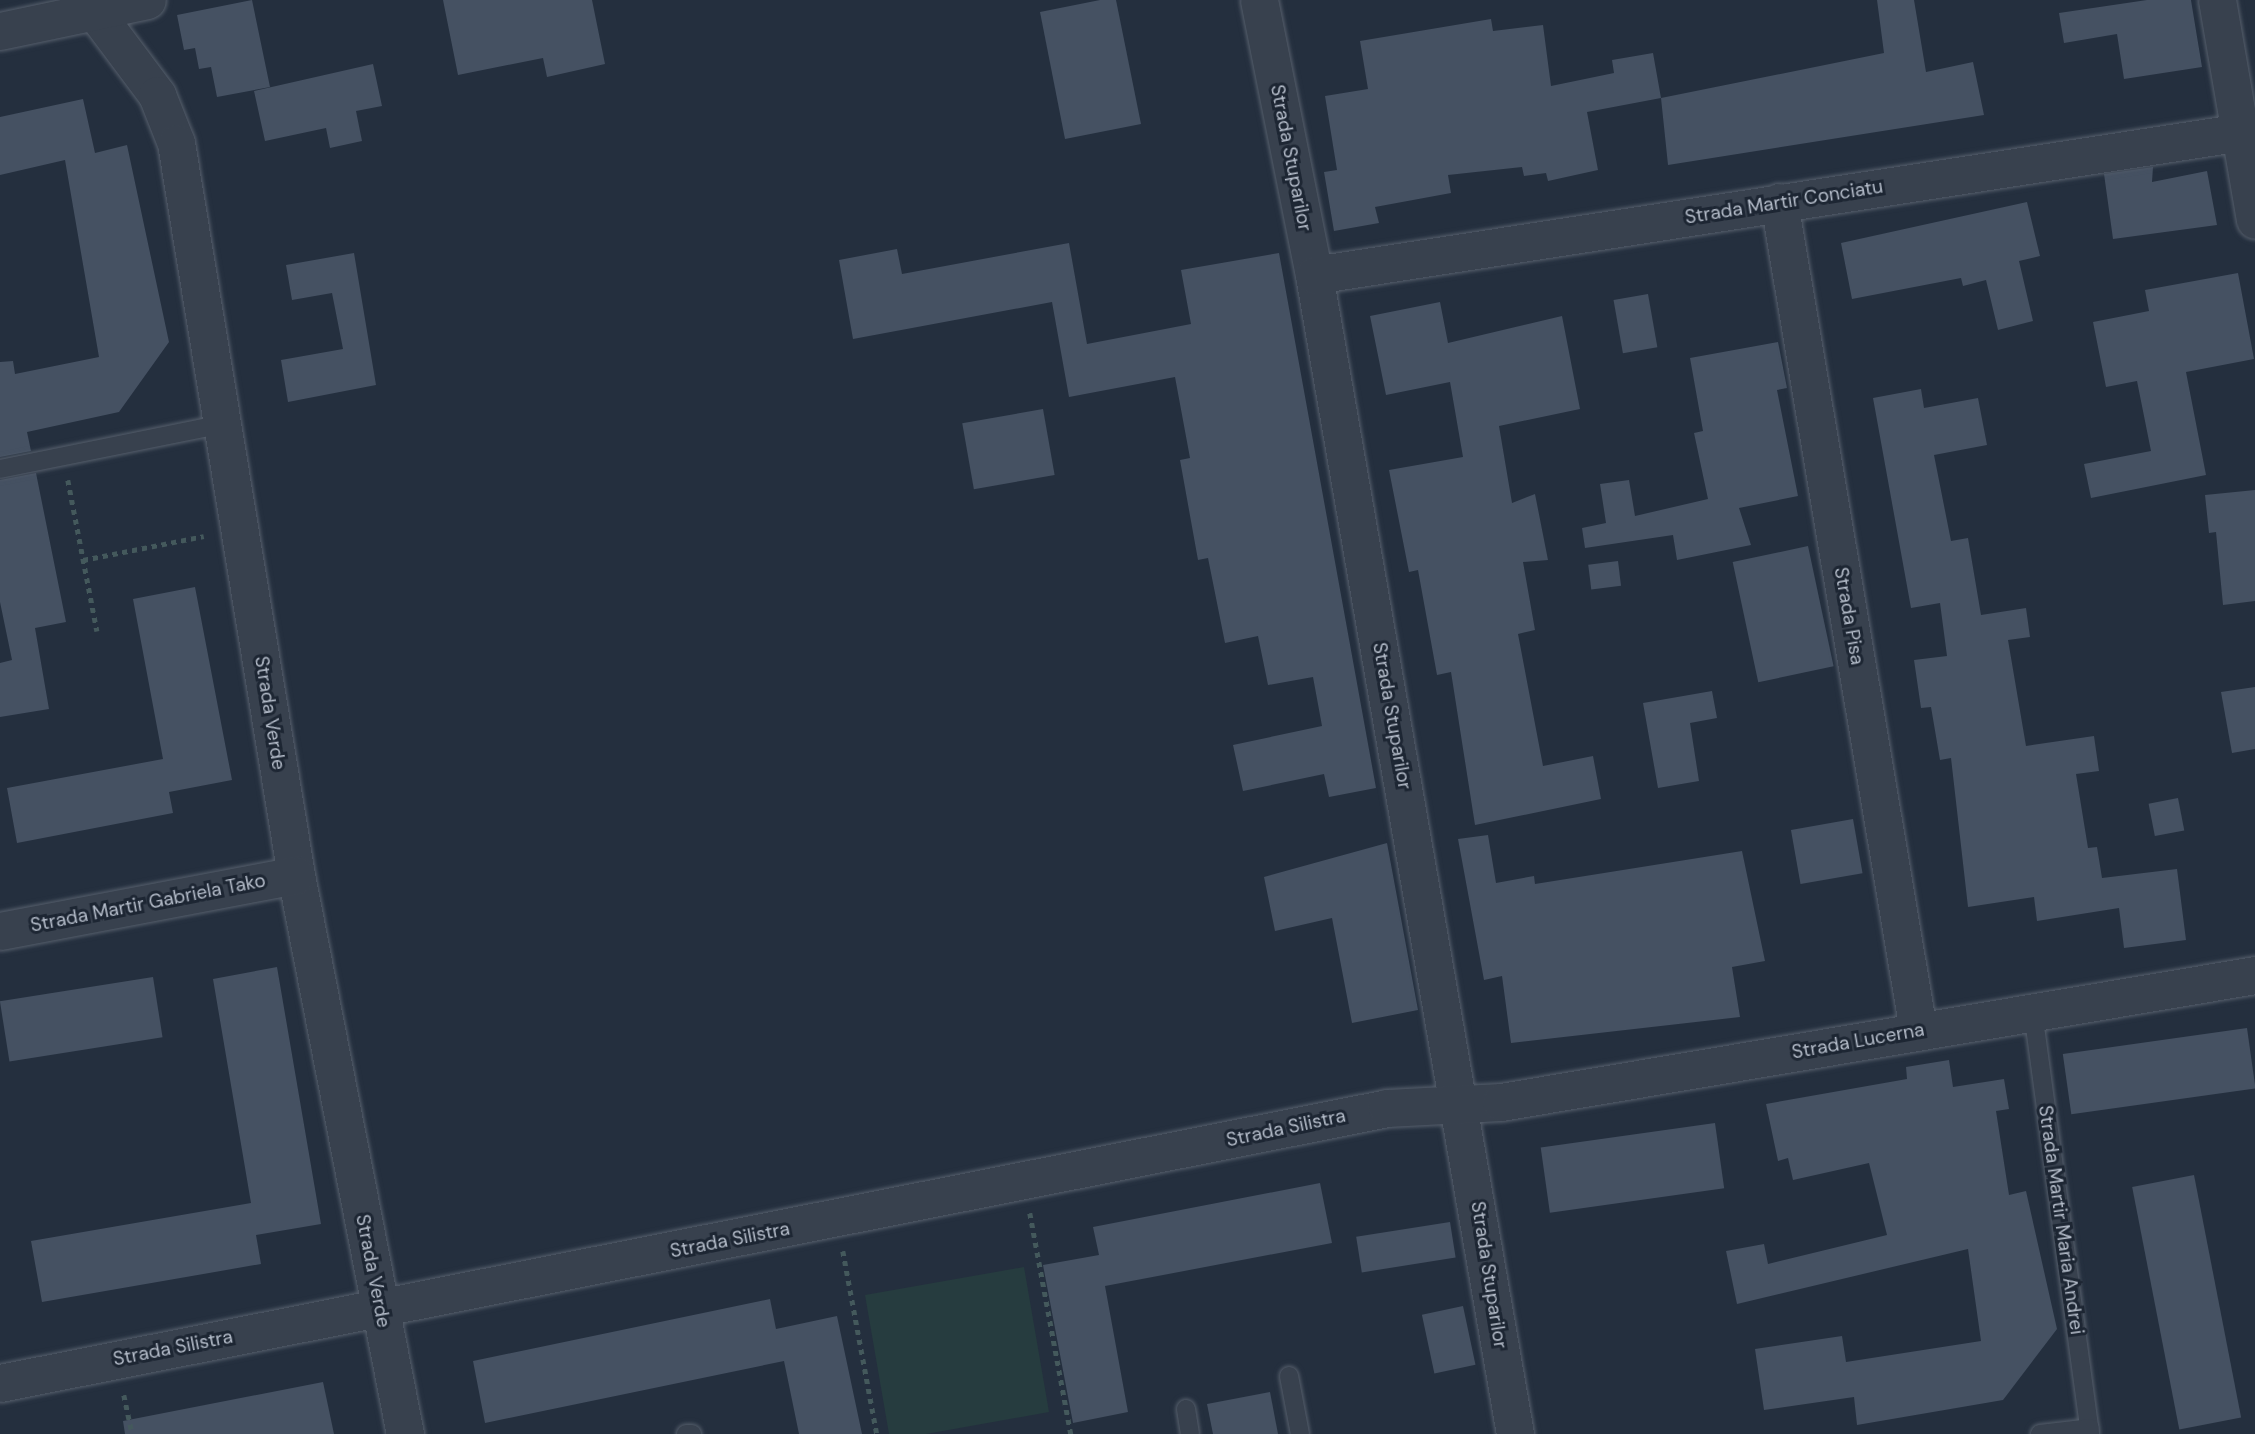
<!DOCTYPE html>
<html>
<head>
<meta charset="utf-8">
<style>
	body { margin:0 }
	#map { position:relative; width:2255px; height:1434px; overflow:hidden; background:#242f3e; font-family:"DM Sans",sans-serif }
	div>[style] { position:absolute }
	.green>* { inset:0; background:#263c3f }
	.building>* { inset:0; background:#455162; transform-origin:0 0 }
	.path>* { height:4.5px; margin-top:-2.25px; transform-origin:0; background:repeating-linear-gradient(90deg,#44595c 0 5px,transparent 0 10px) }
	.roads { filter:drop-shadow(0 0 2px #565f6c) drop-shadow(0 0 2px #565f6c) }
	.lane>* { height:18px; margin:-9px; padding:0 9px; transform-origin:9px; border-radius:9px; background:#38414e }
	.street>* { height:37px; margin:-18.5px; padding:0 18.5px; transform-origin:18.5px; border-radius:18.5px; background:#38414e }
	span { translate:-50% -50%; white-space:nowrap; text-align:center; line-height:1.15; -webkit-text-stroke:6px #1d2633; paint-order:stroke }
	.street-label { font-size:19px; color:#b4bcc9 }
</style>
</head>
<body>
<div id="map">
	<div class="green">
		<i style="clip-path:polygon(1024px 1267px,1049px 1412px,926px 1434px,889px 1434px,865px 1295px)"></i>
	</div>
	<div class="building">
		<i style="clip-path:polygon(252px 0,270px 87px,217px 97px,211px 67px,199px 69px,195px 48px,184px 50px,177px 15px)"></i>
		<i style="clip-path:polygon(443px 0,592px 0,605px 64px,547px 77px,543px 58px,458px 75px)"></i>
		<i style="clip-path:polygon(1100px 0,1116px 0,1141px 124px,1065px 139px,1040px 12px)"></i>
		<i style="clip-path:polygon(1877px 0,1914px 0,1926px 72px,1973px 62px,1984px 115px,1668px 165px,1661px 98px,1884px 53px)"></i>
		<i style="clip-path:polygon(2147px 0,2191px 0,2202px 67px,2124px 79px,2117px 34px,2064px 43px,2059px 13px)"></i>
		<i style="clip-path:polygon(1491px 19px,1493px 31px,1543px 25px,1551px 86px,1614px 73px,1612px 60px,1653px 53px,1661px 98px,1587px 112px,1598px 170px,1548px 181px,1546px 173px,1524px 176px,1522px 167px,1448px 175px,1451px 193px,1375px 207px,1379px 223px,1334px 231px,1324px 172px,1337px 170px,1325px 96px,1368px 89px,1360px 41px)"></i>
		<i style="clip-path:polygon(373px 64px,382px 106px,356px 111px,362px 141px,330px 148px,326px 128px,265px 141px,254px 91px)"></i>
		<i style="clip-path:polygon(83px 99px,95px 153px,127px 145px,169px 342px,119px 412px,27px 432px,31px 451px,0 457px,0 362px,13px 361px,15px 374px,99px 357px,65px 160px,0 175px,0 117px)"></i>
		<i style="clip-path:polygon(2153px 167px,2152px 182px,2207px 171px,2217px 225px,2113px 239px,2104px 174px)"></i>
		<i style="clip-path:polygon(2027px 202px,2040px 256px,2019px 261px,2033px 321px,1998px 330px,1986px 280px,1963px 286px,1961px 278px,1852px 299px,1841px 243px)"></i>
		<i style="clip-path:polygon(1069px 243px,1087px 344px,1191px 324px,1181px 270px,1279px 253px,1376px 788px,1329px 797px,1324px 774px,1243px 791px,1233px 745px,1322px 726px,1313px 677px,1268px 685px,1258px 636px,1225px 643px,1208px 558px,1198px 560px,1180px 460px,1190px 458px,1175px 377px,1069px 397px,1052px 302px,853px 339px,839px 260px,897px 249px,902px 274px)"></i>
		<i style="clip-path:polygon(354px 253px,376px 385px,288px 402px,281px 360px,343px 349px,332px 293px,292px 300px,286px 265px)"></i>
		<i style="clip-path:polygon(2238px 273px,2254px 359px,2186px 372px,2206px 475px,2091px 498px,2084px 464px,2151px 451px,2137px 381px,2106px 387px,2093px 322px,2149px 311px,2145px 290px)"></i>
		<i style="left:1648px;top:294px;width:54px;height:35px;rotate:80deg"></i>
		<i style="clip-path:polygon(1440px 302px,1448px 343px,1562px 316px,1580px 409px,1499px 426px,1512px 503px,1535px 494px,1548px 560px,1523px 562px,1535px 630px,1518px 634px,1543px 766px,1593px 756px,1601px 799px,1475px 825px,1451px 672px,1437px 675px,1418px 570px,1409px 572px,1389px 470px,1463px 457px,1450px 382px,1386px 395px,1370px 316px)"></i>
		<i style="clip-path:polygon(1778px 342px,1787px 388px,1777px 390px,1798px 496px,1739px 508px,1751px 545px,1677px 560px,1673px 535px,1585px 548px,1582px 528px,1606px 523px,1600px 484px,1629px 480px,1635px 516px,1708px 499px,1694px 433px,1703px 431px,1690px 358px)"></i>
		<i style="clip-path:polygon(1921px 389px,1924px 408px,1978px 398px,1987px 445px,1934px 455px,1951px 541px,1968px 538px,1981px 615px,2026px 608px,2030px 637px,2008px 640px,2026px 746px,2094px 736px,2099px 771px,2076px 774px,2088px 848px,2097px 847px,2102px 878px,2177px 869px,2186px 940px,2124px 948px,2119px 908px,2037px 921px,2034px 897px,1968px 907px,1951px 758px,1940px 760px,1931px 707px,1921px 708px,1914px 660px,1947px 656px,1940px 603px,1911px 608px,1873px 398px)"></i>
		<i style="left:1043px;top:409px;width:67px;height:82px;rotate:80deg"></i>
		<i style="clip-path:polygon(36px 473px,66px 622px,35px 628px,49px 709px,0 717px,0 663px,12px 660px,0 602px,0 480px)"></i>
		<i style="clip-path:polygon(2255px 490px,2255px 601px,2223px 605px,2216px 532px,2209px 533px,2205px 495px)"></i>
		<i style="left:1808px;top:546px;width:123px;height:77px;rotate:78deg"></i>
		<i style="left:1618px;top:561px;width:25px;height:30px;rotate:83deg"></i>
		<i style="clip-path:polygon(195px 587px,232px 780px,169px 792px,173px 813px,17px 843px,7px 788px,163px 759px,133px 599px)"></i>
		<i style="clip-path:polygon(2255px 687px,2255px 749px,2232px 753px,2221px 692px)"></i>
		<i style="clip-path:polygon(1712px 691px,1717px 718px,1690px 723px,1699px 781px,1658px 788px,1643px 703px)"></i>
		<i style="left:2178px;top:798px;width:33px;height:30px;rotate:79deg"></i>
		<i style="left:1853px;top:819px;width:55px;height:63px;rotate:80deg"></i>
		<i style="clip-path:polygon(1488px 835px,1496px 883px,1534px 876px,1535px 884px,1742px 851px,1765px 961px,1732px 967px,1740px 1017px,1511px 1043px,1502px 976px,1484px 980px,1458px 839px)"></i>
		<i style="clip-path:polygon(1387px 843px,1418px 1010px,1352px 1023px,1332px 918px,1275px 931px,1264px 877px)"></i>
		<i style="clip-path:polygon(277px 967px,321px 1224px,256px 1235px,261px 1264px,42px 1302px,31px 1241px,251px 1203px,213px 979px)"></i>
		<i style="left:153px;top:977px;width:61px;height:155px;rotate:81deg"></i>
		<i style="left:2247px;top:1028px;width:61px;height:186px;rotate:82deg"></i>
		<i style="clip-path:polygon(1949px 1060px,1953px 1087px,2004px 1079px,2009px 1109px,1996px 1111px,2009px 1195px,2026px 1191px,2057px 1329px,2003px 1400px,1857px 1425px,1854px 1397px,1764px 1410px,1755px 1349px,1842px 1336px,1846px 1362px,1981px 1341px,1968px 1249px,1737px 1304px,1726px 1251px,1764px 1244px,1768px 1264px,1887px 1235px,1869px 1163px,1793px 1180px,1788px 1158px,1778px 1161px,1766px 1104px,1907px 1079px,1906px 1067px)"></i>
		<i style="left:1715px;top:1123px;width:66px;height:176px;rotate:82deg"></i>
		<i style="left:2194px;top:1175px;width:247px;height:63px;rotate:79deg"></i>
		<i style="clip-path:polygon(1320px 1183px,1332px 1243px,1105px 1286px,1128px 1412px,1073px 1423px,1043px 1265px,1099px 1255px,1093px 1227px)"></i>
		<i style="left:1450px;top:1222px;width:36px;height:95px;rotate:81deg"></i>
		<i style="clip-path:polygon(770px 1299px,776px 1329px,837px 1316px,862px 1434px,799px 1434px,784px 1361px,485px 1423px,473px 1361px)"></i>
		<i style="left:1463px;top:1306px;width:60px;height:42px;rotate:78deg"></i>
		<i style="clip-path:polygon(323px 1382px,334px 1434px,125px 1434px,123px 1421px)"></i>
		<i style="clip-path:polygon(1270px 1392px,1278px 1434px,1213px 1434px,1207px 1404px)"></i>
	</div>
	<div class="path">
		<i style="left:68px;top:480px;width:154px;rotate:79.1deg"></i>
		<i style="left:83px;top:560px;width:123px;rotate:-11.2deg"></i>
		<i style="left:1030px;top:1213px;width:225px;rotate:79.5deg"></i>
		<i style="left:843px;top:1251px;width:186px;rotate:79.5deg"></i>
		<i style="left:124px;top:1395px;width:40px;rotate:78deg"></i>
	</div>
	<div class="roads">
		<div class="lane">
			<i style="left:0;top:469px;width:227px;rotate:-11.4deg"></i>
			<i style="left:2033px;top:1012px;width:426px;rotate:82.3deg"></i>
			<i style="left:1289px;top:1376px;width:59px;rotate:79.3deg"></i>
			<i style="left:1186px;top:1409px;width:25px;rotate:81deg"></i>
			<i style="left:686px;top:1434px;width:6px"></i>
			<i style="left:2040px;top:1434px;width:50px;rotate:-6.8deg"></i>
		</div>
		<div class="street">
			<i style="left:1259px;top:0;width:280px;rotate:78.7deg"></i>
			<i style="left:1314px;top:275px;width:1176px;rotate:80.16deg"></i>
			<i style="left:2217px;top:0;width:223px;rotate:80.2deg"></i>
			<i style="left:95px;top:12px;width:104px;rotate:53.2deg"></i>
			<i style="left:157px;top:95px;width:52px;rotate:68.4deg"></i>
			<i style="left:176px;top:143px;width:742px;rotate:80.69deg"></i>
			<i style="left:296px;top:875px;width:570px;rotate:78.97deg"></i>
			<i style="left:0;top:31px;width:150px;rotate:-11.9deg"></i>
			<i style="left:1779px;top:202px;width:840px;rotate:80.47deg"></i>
			<i style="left:1314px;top:275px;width:952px;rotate:-8.76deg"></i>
			<i style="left:0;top:931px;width:301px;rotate:-10.7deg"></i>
			<i style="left:0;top:1383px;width:1414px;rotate:-11.21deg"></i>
			<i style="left:1387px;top:1108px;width:114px;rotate:-3deg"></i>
			<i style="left:1501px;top:1102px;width:765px;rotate:-9.56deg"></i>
		</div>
	</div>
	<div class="street-label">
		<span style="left:1291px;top:158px;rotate:79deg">Strada Stuparilor</span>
		<span style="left:1784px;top:202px;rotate:-9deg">Strada Martir Conciatu</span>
		<span style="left:1849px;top:616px;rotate:80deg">Strada Pisa</span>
		<span style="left:270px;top:713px;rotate:81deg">Strada Verde</span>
		<span style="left:1392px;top:716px;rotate:80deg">Strada Stuparilor</span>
		<span style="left:148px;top:903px;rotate:-11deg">Strada Martir Gabriela Tako</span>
		<span style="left:1858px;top:1041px;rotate:-10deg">Strada Lucerna</span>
		<span style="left:1286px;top:1128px;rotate:-12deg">Strada Silistra</span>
		<span style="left:2061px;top:1220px;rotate:82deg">Strada Martir Maria Andrei</span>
		<span style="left:730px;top:1240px;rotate:-11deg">Strada Silistra</span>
		<span style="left:373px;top:1271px;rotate:79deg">Strada Verde</span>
		<span style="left:1489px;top:1275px;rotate:81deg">Strada Stuparilor</span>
		<span style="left:173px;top:1348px;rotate:-11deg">Strada Silistra</span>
	</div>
</div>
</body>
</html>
